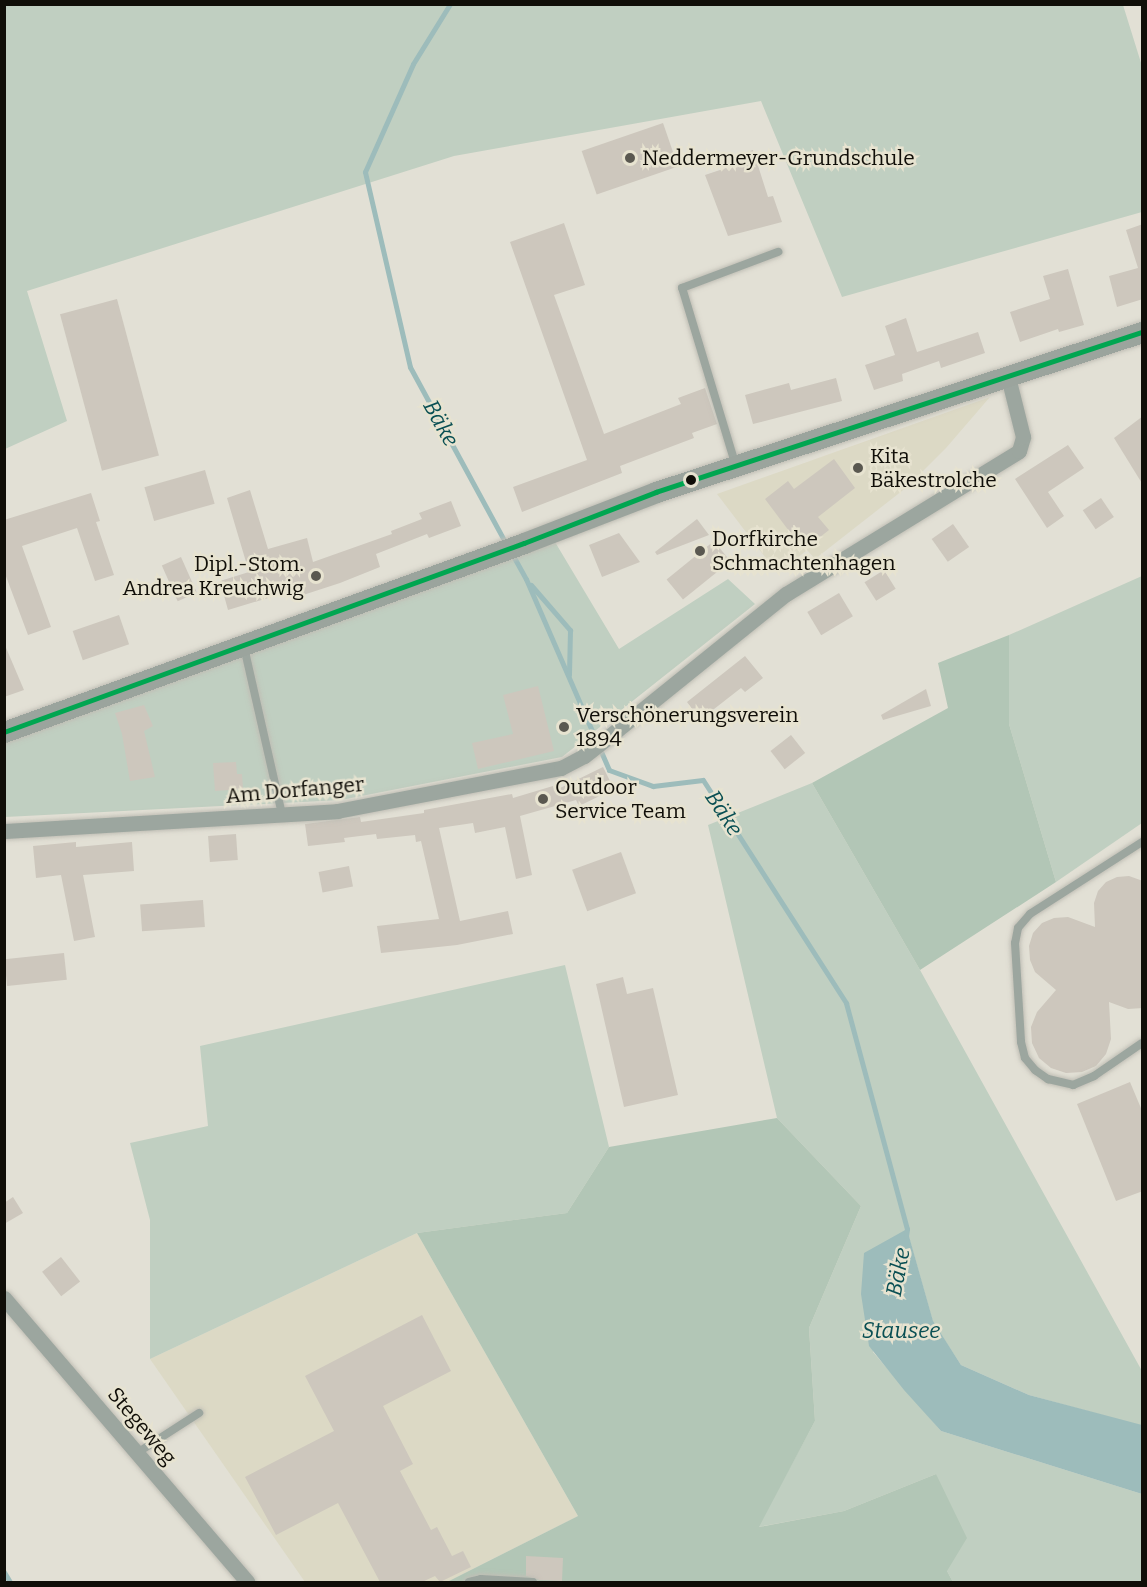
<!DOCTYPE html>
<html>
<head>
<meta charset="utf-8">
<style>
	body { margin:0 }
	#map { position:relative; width:1147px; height:1587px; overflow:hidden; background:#e2e0d5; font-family:Bitter,serif }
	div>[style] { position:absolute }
	.built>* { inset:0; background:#dcd9c5 }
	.green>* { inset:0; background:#c0cfc1 }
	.forest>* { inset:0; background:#b2c6b6 }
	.water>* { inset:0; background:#9dbcbb }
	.stream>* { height:5px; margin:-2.5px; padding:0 2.5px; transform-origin:2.5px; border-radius:2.5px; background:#9dbcbb }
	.building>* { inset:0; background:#cdc7bd; transform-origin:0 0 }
	.roads { filter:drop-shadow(0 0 2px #c0beb5) drop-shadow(0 0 2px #c0beb5) }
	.service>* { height:8px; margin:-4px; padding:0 4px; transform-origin:4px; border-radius:4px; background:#9ca69f }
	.minor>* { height:15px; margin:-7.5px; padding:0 7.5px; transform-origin:7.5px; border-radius:7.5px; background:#9ca69f }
	.secondary>* { height:21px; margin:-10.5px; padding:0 10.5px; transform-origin:10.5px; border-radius:10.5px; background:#9ba49d }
	.bus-1>* { height:4.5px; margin:-2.25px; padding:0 2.25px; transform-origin:2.25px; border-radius:2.25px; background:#00a651 }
	.dots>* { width:16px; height:16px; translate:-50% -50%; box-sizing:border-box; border:3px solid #e7e3d0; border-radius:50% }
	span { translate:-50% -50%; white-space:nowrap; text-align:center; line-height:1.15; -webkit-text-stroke:5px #e7e3d0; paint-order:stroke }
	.poi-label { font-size:21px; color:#100e08 }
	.left { translate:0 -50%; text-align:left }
	.right { translate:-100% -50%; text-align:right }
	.street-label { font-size:21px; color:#100e08 }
	.water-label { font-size:22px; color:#094f53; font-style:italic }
	.frame { position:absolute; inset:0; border:6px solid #100e08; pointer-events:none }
</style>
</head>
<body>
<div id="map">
	<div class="built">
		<i style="clip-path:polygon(990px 397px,946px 448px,907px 487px,815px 559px,807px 550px,778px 574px,717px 494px)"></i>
		<i style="clip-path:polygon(417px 1233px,578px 1516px,447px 1582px,305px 1582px,150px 1359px)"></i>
	</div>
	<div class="green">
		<i style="clip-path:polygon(4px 5px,1123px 5px,1142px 66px,1142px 212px,842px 297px,761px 101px,454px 156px,27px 291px,67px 421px,5px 449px)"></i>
		<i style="clip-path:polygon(555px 542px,619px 649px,728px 579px,755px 604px,562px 757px,341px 800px,5px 817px,5px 742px)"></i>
		<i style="clip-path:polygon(1142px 576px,1142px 823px,1056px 882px,1009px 724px,1009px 635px)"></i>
		<i style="clip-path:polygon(812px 783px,920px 970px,1142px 1371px,1142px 1426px,1029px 1395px,961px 1365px,933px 1322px,907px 1230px,873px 1352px,941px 1431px,1142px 1494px,1142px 1582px,953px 1582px,947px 1571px,936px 1474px,844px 1511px,758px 1527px,815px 1421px,809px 1328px,861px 1206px,777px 1118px,708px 825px)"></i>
		<i style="clip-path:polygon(565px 965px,609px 1147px,567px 1213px,417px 1233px,150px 1359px,150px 1220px,130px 1143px,208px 1126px,200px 1046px)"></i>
	</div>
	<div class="forest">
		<i style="clip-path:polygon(1009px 635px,1009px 724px,1056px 882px,920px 970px,812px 783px,948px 708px,938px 663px)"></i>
		<i style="clip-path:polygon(777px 1118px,861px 1206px,809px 1328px,815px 1421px,759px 1527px,844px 1511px,936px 1474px,967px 1538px,947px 1571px,953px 1582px,447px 1582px,578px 1516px,417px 1233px,567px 1213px,609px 1147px)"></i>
	</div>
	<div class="water">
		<i style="clip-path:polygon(907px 1229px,933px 1321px,961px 1365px,1029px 1395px,1142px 1425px,1142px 1494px,941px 1431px,904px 1390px,869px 1346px,861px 1294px,864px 1253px)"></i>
	</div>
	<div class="stream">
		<i style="left:450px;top:4px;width:70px;rotate:121.7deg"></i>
		<i style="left:413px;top:64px;width:118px;rotate:114deg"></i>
		<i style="left:365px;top:172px;width:200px;rotate:77deg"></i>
		<i style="left:410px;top:367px;width:201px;rotate:61.5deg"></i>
		<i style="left:511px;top:552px;width:31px;rotate:61deg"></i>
		<i style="left:526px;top:579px;width:208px;rotate:66.5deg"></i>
		<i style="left:609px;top:770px;width:47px;rotate:20deg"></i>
		<i style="left:653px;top:786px;width:50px;rotate:-6.8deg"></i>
		<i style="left:703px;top:780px;width:265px;rotate:57.3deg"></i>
		<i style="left:846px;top:1003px;width:234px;rotate:74.9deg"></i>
		<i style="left:907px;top:1229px;width:7px;rotate:98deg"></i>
		<i style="left:531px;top:585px;width:60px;rotate:49.1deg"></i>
		<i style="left:570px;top:630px;width:45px;rotate:91.3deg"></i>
		<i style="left:4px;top:1572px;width:12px;rotate:59deg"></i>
	</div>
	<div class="building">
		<i style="left:663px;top:123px;width:46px;height:86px;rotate:71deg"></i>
		<i style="clip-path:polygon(753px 150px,768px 197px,773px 196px,782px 222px,728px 236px,705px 175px,732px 166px,729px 158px)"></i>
		<i style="clip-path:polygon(564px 223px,585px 285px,554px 295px,604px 434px,681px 404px,678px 398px,705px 388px,717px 424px,692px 433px,694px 438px,620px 466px,622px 473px,522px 512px,513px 487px,587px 460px,510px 242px)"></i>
		<i style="clip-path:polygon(1143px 224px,1143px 299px,1117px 307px,1109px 276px,1138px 268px,1126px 230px)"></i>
		<i style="clip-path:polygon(1068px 269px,1084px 325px,1059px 332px,1058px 329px,1020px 342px,1010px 312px,1050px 299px,1043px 276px)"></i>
		<i style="left:117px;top:299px;width:162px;height:59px;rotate:75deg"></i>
		<i style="clip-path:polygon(906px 318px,917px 352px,978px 332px,985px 353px,941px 368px,939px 361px,902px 374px,903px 381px,874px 390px,865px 365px,895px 355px,885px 326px)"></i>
		<i style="clip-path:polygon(836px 378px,842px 401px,753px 424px,745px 395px,789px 383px,791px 390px)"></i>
		<i style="clip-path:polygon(1143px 416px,1143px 485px,1114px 438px)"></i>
		<i style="clip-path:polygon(1068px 445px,1084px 468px,1048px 492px,1064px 516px,1047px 528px,1015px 479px)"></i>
		<i style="clip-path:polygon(834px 459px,855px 488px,818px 517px,829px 530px,806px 548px,798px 538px,795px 539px,765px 499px,788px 481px,794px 489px)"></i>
		<i style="left:205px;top:470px;width:35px;height:63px;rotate:74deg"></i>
		<i style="clip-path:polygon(250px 490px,268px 549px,307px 538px,313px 562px,392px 534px,391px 531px,422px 519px,419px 513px,451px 501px,461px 526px,429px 538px,427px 534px,376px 554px,380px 567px,340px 583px,300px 596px,298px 589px,228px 610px,220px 581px,249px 572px,227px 498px)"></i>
		<i style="clip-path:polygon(91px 493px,100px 521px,96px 522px,114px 575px,95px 581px,77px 528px,22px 546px,51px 627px,28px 635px,4px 571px,4px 520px)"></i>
		<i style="left:1101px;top:498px;width:23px;height:22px;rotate:56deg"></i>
		<i style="clip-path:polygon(697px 519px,709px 535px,657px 555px,655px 552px)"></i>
		<i style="left:953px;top:524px;width:28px;height:26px;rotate:55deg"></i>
		<i style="clip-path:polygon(619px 533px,640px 562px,602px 577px,589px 545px)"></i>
		<i style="left:714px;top:541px;width:26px;height:61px;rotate:51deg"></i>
		<i style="left:181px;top:557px;width:39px;height:21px;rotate:66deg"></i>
		<i style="left:884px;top:570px;width:22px;height:23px;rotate:58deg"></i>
		<i style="left:839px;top:593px;width:27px;height:37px;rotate:59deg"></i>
		<i style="left:119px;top:615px;width:31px;height:49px;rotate:71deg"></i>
		<i style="clip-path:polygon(4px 643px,24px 690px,4px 697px)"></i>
		<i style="clip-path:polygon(745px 656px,763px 678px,745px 692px,741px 688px,700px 720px,687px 702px)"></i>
		<i style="clip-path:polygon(538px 686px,554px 751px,478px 769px,472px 743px,513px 734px,503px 695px)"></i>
		<i style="clip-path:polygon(926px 689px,931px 706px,883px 720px,881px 715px)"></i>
		<i style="clip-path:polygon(144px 705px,153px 726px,144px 731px,155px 777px,130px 781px,122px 734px,115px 713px)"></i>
		<i style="left:791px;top:735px;width:23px;height:26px;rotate:52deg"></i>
		<i style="clip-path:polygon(236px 762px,237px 774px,242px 774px,243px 789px,215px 791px,213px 763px)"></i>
		<i style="clip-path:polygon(603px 767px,614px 789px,579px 806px,576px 800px,520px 816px,532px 875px,516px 879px,505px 827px,475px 833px,473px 823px,439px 828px,460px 921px,508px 911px,513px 934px,457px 945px,381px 953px,377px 926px,439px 919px,421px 841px,416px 842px,415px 835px,377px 839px,376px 834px,344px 838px,345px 842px,308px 846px,305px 824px,360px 817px,361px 822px,424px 813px,424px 810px,512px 794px,513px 798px,553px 786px,554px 791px)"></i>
		<i style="left:236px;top:834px;width:26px;height:28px;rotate:86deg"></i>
		<i style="clip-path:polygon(76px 842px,76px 847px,132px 842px,134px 871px,83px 875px,95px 937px,74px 941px,61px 875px,36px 878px,33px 846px)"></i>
		<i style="left:621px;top:852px;width:44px;height:52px;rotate:70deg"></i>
		<i style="left:349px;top:866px;width:21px;height:31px;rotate:79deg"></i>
		<i style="clip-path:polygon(1129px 876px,1143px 881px,1143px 1008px,1128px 1009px,1109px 1002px,1111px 1039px,1106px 1054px,1096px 1066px,1082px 1072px,1066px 1073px,1051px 1068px,1039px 1058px,1032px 1043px,1031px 1027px,1037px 1012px,1056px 990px,1035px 972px,1030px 960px,1029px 946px,1033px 933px,1042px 923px,1054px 918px,1068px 917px,1095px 927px,1094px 903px,1098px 891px,1106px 882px,1117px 877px)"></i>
		<i style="left:203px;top:900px;width:27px;height:63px;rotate:86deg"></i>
		<i style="left:64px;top:953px;width:27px;height:60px;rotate:84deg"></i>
		<i style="clip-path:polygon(623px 977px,627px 994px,653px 988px,678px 1095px,624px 1107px,596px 984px)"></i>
		<i style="clip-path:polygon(1130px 1082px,1143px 1113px,1143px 1191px,1116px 1201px,1077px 1104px)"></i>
		<i style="clip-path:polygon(13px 1197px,23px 1213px,4px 1224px,4px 1203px)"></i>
		<i style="left:61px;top:1257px;width:31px;height:24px;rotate:52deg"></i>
		<i style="clip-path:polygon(422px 1315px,451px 1371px,383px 1406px,413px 1464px,400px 1471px,431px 1530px,437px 1527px,452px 1556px,463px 1551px,471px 1567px,440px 1582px,435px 1576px,422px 1582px,380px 1582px,338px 1503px,276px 1535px,245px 1477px,334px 1431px,305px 1376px)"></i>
		<i style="clip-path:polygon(526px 1556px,563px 1558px,562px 1581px,539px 1580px,526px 1576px)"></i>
	</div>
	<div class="roads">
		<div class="service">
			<i style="left:735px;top:463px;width:183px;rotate:-106.8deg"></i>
			<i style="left:682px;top:288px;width:103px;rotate:-20.6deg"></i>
			<i style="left:244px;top:647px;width:171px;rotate:77.2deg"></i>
			<i style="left:1142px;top:842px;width:133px;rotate:147.3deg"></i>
			<i style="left:1030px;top:914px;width:18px;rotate:131deg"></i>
			<i style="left:1018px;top:928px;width:15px;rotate:101deg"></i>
			<i style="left:1015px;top:943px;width:99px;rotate:86.5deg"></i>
			<i style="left:1021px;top:1042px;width:16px;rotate:76deg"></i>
			<i style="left:1025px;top:1058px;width:16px;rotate:50deg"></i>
			<i style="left:1035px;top:1070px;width:16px;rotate:35deg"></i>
			<i style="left:1048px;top:1079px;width:26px;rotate:13deg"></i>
			<i style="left:1073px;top:1085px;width:23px;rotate:-23deg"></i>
			<i style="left:1094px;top:1076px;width:58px;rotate:-34.5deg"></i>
			<i style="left:137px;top:1453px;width:74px;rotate:-32.8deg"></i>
			<i style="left:469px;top:1582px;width:12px;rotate:-14deg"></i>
			<i style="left:481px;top:1579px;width:52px;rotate:3.3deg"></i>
		</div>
		<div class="minor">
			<i style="left:4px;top:831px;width:334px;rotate:-3.4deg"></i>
			<i style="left:337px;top:811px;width:228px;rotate:-10.9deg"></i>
			<i style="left:561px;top:768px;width:26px;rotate:-28deg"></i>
			<i style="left:584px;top:756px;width:41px;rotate:-38deg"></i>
			<i style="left:616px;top:731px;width:218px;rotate:-38.9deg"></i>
			<i style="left:786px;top:594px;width:273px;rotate:-31.5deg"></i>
			<i style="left:1019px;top:451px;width:15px;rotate:-74deg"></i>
			<i style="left:1023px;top:437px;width:62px;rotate:-104deg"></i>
			<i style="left:4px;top:1298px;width:374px;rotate:49.4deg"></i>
		</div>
		<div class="secondary">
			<i style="left:4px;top:732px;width:553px;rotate:-19.97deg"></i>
			<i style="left:524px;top:543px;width:142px;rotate:-21.1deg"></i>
			<i style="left:656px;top:492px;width:512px;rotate:-18.22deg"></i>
		</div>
	</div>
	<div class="bus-1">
		<i style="left:4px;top:732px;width:553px;rotate:-19.97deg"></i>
		<i style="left:524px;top:543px;width:142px;rotate:-21.1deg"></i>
		<i style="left:656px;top:492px;width:512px;rotate:-18.22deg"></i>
	</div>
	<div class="dots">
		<i style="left:630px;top:158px;background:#5a5850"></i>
		<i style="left:858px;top:468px;background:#5a5850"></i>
		<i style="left:691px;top:480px;background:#100e08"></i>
		<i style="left:700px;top:551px;background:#5a5850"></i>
		<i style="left:316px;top:576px;background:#5a5850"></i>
		<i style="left:564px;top:727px;background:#5a5850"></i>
		<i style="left:543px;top:799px;background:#5a5850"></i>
	</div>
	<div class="poi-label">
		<span class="left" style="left:642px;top:158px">Neddermeyer-Grundschule</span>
		<span class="left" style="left:870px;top:468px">Kita<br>Bäkestrolche</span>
		<span class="left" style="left:712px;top:551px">Dorfkirche<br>Schmachtenhagen</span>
		<span class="right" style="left:304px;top:576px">Dipl.-Stom.<br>Andrea Kreuchwig</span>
		<span class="left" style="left:576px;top:727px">Verschönerungsverein<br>1894</span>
		<span class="left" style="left:555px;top:799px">Outdoor<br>Service Team</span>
	</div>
	<div class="street-label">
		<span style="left:295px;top:790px;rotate:-5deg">Am Dorfanger</span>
		<span style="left:142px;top:1426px;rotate:50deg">Stegeweg</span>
	</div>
	<div class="water-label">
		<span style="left:441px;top:423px;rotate:61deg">Bäke</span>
		<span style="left:724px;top:813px;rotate:57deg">Bäke</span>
		<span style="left:898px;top:1272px;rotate:-79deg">Bäke</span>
		<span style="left:901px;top:1331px">Stausee</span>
	</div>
	<div class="frame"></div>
</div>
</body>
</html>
